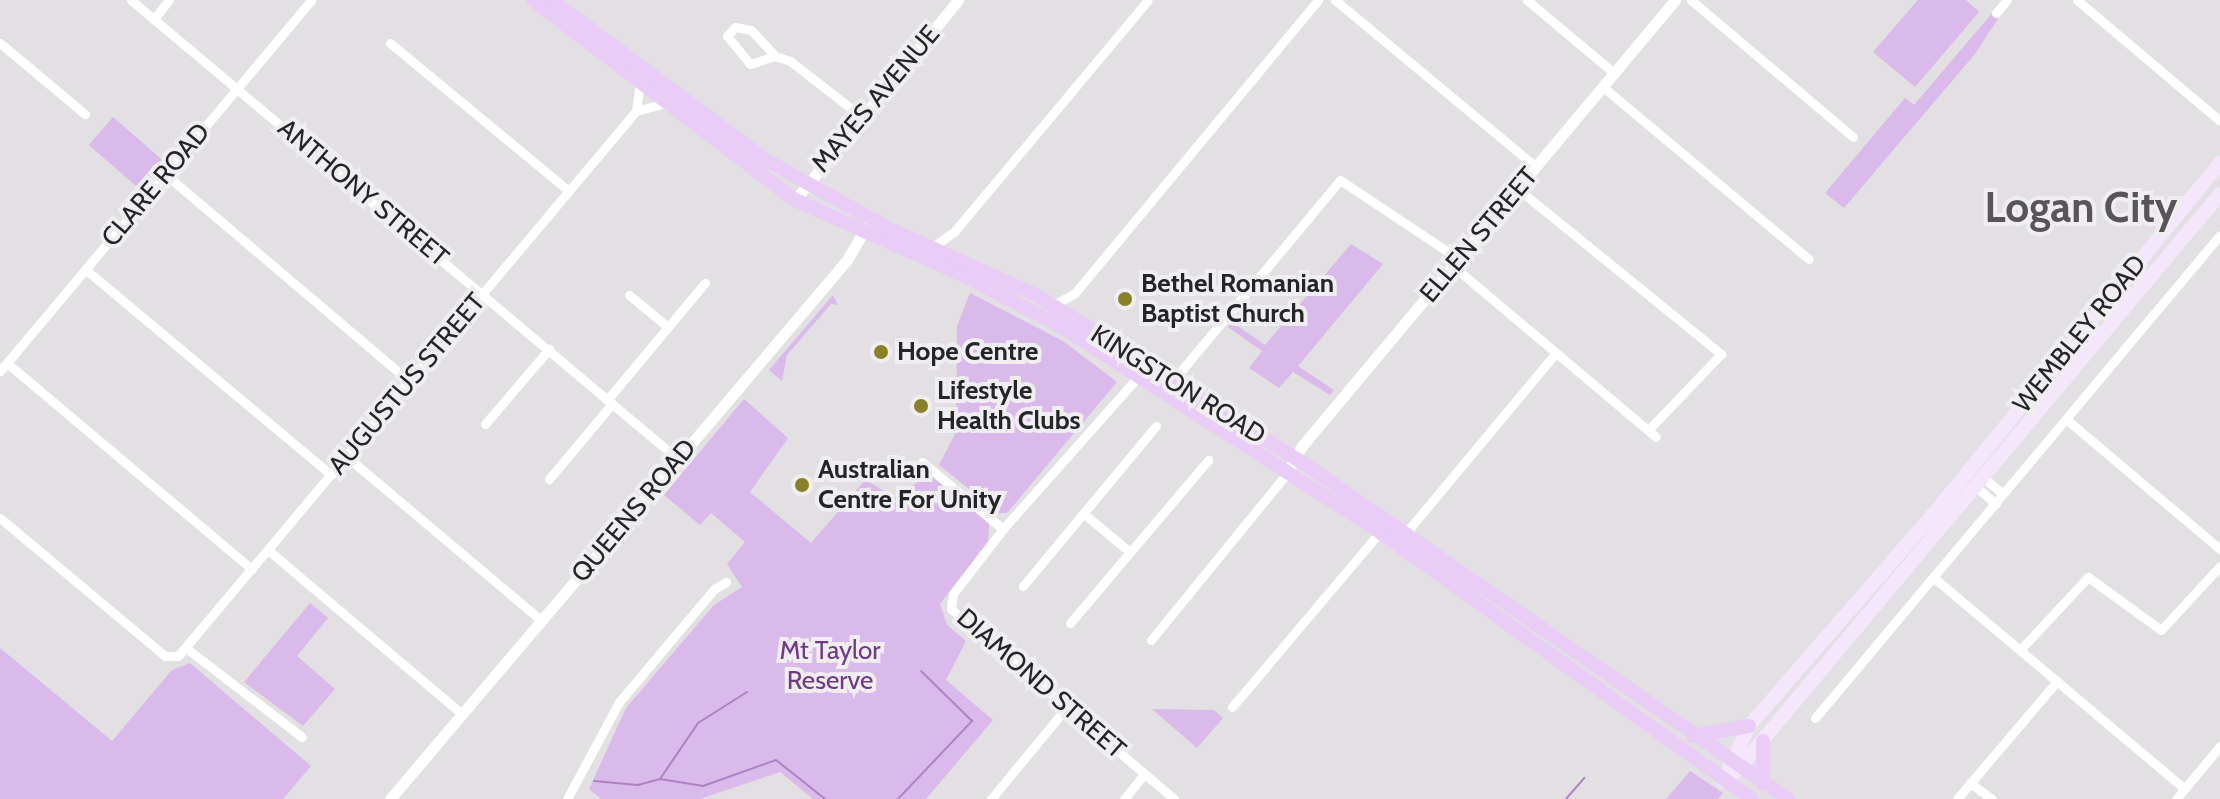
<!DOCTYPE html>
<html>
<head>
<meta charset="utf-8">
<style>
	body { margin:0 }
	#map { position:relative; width:2220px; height:799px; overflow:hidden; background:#e2e0e3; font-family:Cabin,sans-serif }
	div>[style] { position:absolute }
	.green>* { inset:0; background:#dab9eb; transform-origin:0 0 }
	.stream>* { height:2px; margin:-1px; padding:0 1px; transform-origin:1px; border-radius:1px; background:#af82c4 }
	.minor>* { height:9px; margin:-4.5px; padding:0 4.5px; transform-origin:4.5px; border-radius:4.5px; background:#fff }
	.tertiary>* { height:11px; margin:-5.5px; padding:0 5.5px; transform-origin:5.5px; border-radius:5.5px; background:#fff }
	.secondary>* { height:14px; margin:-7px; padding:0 7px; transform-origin:7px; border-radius:7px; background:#f4e6fb }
	.primary>* { height:14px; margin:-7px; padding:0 7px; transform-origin:7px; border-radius:7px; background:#e9cdf7 }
	.dots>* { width:22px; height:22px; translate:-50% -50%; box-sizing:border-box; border:4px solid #f0eef1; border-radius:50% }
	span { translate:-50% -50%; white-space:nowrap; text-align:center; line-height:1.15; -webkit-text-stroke:8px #f0eef1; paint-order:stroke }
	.street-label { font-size:26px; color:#252426 }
	.poi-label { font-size:26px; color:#252426; font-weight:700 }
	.left { translate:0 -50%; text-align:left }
	.park-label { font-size:26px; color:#71398a }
	.town-label { font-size:42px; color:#575558; font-weight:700 }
</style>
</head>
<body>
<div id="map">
	<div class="green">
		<i style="clip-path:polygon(1918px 0,1966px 0,1979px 12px,1915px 87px,1873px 52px)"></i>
		<i style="clip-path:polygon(1993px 12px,1999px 17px,1975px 54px,1844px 208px,1825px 193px,1905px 98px,1914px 105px)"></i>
		<i style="left:113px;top:117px;width:65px;height:37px;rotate:41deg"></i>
		<i style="clip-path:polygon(1351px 244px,1383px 264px,1298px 366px,1334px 390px,1330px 395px,1293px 372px,1279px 388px,1249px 368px,1262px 351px,1228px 327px,1232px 322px,1265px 345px)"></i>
		<i style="clip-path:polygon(970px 293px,1063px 341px,1117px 382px,1007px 513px,999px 513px,939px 465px,956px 432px,957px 326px)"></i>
		<i style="clip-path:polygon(833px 295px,838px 305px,831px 304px,787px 355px,782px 381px,769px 370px)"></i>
		<i style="clip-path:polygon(744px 399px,788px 438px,750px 492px,811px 543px,865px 480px,895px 497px,930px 474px,989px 524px,988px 541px,940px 604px,947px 625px,966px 641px,946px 680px,993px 720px,926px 799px,813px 799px,780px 772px,700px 799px,601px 799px,589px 789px,626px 708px,714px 605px,742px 587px,727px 564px,745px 542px,711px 513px,700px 525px,664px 495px)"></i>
		<i style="clip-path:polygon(310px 603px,328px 618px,297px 656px,335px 689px,303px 726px,244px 682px)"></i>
		<i style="clip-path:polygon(0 648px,112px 741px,172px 670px,190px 663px,311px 766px,283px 799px,0 799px)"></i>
		<i style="clip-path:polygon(1152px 709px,1214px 710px,1223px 718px,1197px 748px)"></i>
		<i style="clip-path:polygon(1690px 771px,1723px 793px,1718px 799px,1666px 799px)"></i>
	</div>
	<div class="stream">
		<i style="left:660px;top:779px;width:68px;rotate:-55.8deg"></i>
		<i style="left:698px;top:723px;width:58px;rotate:-32.3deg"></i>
		<i style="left:594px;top:781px;width:44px;rotate:5.2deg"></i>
		<i style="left:638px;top:785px;width:23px;rotate:-15deg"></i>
		<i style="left:660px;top:779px;width:44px;rotate:9.2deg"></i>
		<i style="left:703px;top:786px;width:77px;rotate:-19.6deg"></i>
		<i style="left:776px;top:760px;width:63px;rotate:38.5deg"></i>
		<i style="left:898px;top:799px;width:108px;rotate:-46.5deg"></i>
		<i style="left:972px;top:721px;width:71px;rotate:-135.6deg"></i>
		<i style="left:1566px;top:799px;width:28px;rotate:-49deg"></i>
	</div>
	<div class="minor">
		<i style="left:131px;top:0;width:698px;rotate:40.01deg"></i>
		<i style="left:1335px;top:0;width:261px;rotate:39.7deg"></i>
		<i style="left:1527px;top:0;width:114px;rotate:40deg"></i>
		<i style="left:1691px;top:0;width:212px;rotate:40.2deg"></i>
		<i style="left:2077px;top:0;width:187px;rotate:40.2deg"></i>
		<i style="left:1996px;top:13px;width:17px;rotate:-50deg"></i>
		<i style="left:154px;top:19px;width:24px;rotate:-52deg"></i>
		<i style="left:0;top:43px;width:111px;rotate:39.9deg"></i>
		<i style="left:390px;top:43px;width:232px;rotate:39.6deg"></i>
		<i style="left:775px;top:56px;width:26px;rotate:162deg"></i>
		<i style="left:750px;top:64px;width:36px;rotate:-129deg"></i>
		<i style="left:727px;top:36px;width:12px;rotate:-48deg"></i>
		<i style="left:735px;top:27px;width:16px;rotate:11deg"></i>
		<i style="left:751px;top:30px;width:35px;rotate:47deg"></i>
		<i style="left:775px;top:56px;width:16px;rotate:18deg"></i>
		<i style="left:790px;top:61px;width:90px;rotate:37.8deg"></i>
		<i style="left:1603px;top:87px;width:268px;rotate:39.9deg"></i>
		<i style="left:636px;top:111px;width:30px;rotate:-15deg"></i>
		<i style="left:165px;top:174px;width:320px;rotate:40.3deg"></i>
		<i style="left:1518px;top:189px;width:262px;rotate:39.1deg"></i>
		<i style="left:1721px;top:354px;width:105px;rotate:133.8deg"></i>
		<i style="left:933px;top:247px;width:26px;rotate:-36deg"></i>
		<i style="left:954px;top:232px;width:302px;rotate:-50.1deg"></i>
		<i style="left:1453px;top:266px;width:265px;rotate:40.1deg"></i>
		<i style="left:85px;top:269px;width:321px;rotate:39.9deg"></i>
		<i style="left:629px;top:295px;width:50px;rotate:39.4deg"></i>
		<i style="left:1053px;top:305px;width:24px;rotate:-28deg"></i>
		<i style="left:1074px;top:294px;width:382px;rotate:-50.3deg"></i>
		<i style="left:7px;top:363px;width:320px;rotate:40.1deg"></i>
		<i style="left:0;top:371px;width:484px;rotate:-50deg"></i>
		<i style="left:1137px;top:378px;width:202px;rotate:131.6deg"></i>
		<i style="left:1003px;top:529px;width:82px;rotate:127.6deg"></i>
		<i style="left:953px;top:594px;width:15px;rotate:98deg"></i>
		<i style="left:951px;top:609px;width:293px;rotate:40.4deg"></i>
		<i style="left:1171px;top:383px;width:264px;rotate:-50.2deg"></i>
		<i style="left:1340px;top:180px;width:143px;rotate:33.6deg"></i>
		<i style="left:607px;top:400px;width:153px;rotate:-50.1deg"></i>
		<i style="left:2066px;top:419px;width:202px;rotate:40.2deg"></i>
		<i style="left:485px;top:424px;width:99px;rotate:-49.5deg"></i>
		<i style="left:346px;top:456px;width:255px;rotate:40.1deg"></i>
		<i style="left:922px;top:462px;width:105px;rotate:39.6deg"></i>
		<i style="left:1981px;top:476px;width:28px;rotate:39deg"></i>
		<i style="left:549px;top:479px;width:98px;rotate:-50deg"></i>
		<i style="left:1974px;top:485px;width:29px;rotate:41deg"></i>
		<i style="left:1083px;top:513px;width:61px;rotate:39.7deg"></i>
		<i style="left:0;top:518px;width:215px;rotate:39.9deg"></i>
		<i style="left:165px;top:656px;width:13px"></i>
		<i style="left:178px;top:656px;width:712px;rotate:-49.96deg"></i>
		<i style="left:636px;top:111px;width:29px;rotate:-82deg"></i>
		<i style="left:1405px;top:534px;width:236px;rotate:-50.2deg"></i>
		<i style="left:268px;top:550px;width:254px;rotate:40.2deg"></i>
		<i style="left:1933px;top:577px;width:328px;rotate:40.1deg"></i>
		<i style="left:1023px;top:586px;width:208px;rotate:-50.3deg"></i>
		<i style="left:1070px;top:623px;width:214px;rotate:-49.7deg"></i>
		<i style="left:1151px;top:640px;width:215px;rotate:-50.8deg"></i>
		<i style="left:186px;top:648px;width:146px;rotate:37.5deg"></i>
		<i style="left:2020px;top:650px;width:100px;rotate:-47deg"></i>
		<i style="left:2088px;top:577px;width:90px;rotate:36deg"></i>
		<i style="left:2161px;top:630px;width:87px;rotate:-47.3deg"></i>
		<i style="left:1232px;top:707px;width:229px;rotate:-49.8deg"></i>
		<i style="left:1815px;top:718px;width:630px;rotate:-50.02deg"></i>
		<i style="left:1970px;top:783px;width:27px;rotate:36deg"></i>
		<i style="left:567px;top:799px;width:110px;rotate:-61.8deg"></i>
		<i style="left:619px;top:702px;width:148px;rotate:-49.9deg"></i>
		<i style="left:714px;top:589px;width:14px;rotate:-30deg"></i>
		<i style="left:991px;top:799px;width:118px;rotate:-50.5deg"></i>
		<i style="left:1124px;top:799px;width:32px;rotate:-51deg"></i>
		<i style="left:1957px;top:799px;width:155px;rotate:-49.7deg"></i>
		<i style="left:2176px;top:799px;width:69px;rotate:-50.3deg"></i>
	</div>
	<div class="tertiary">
		<i style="left:795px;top:200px;width:258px;rotate:-50.8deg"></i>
		<i style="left:1287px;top:473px;width:31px;rotate:-61deg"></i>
		<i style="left:1302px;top:446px;width:581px;rotate:-50.09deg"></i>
		<i style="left:390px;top:799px;width:707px;rotate:-49.71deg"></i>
		<i style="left:847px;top:260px;width:39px;rotate:-60deg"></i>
	</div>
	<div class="secondary">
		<i style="left:1735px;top:773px;width:755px;rotate:-50.05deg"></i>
		<i style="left:1723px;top:781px;width:61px;rotate:-64.7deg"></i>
		<i style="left:1749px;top:726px;width:285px;rotate:-49deg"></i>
		<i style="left:1936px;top:511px;width:449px;rotate:-50.8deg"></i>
	</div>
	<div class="primary">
		<i style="left:533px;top:0;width:330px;rotate:37.4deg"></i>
		<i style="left:795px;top:200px;width:191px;rotate:24.1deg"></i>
		<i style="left:969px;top:278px;width:109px;rotate:28deg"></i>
		<i style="left:1065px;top:329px;width:375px;rotate:32.8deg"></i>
		<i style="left:1380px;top:532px;width:458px;rotate:35.7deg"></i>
		<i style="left:552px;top:0;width:267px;rotate:36.8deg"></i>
		<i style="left:766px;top:160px;width:140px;rotate:29.1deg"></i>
		<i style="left:888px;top:228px;width:162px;rotate:24.4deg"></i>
		<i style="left:1036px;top:295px;width:326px;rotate:32.2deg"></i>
		<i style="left:1312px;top:469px;width:579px;rotate:34.73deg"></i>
		<i style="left:1693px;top:736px;width:57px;rotate:-10.1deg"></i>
		<i style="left:1763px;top:784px;width:43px;rotate:-90deg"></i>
	</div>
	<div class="dots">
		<i style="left:1125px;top:299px;background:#888128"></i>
		<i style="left:881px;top:352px;background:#888128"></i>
		<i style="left:921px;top:406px;background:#888128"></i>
		<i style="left:802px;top:485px;background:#888128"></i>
	</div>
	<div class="street-label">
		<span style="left:876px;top:99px;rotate:-50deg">MAYES AVENUE</span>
		<span style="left:156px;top:185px;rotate:-50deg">CLARE ROAD</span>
		<span style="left:363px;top:193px;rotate:40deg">ANTHONY STREET</span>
		<span style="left:1479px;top:235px;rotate:-50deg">ELLEN STREET</span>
		<span style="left:2080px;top:334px;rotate:-51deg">WEMBLEY ROAD</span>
		<span style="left:407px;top:384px;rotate:-50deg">AUGUSTUS STREET</span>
		<span style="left:1178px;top:385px;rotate:32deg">KINGSTON ROAD</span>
		<span style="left:634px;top:511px;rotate:-50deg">QUEENS ROAD</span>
		<span style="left:1041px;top:684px;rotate:41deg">DIAMOND STREET</span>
	</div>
	<div class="poi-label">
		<span class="left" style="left:1141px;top:299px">Bethel Romanian<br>Baptist Church</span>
		<span class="left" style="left:897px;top:352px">Hope Centre</span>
		<span class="left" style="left:937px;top:406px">Lifestyle<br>Health Clubs</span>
		<span class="left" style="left:818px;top:485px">Australian<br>Centre For Unity</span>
	</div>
	<div class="park-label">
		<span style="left:830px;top:666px">Mt Taylor<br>Reserve</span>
	</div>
	<div class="town-label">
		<span style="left:2081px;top:207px">Logan City</span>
	</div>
</div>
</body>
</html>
